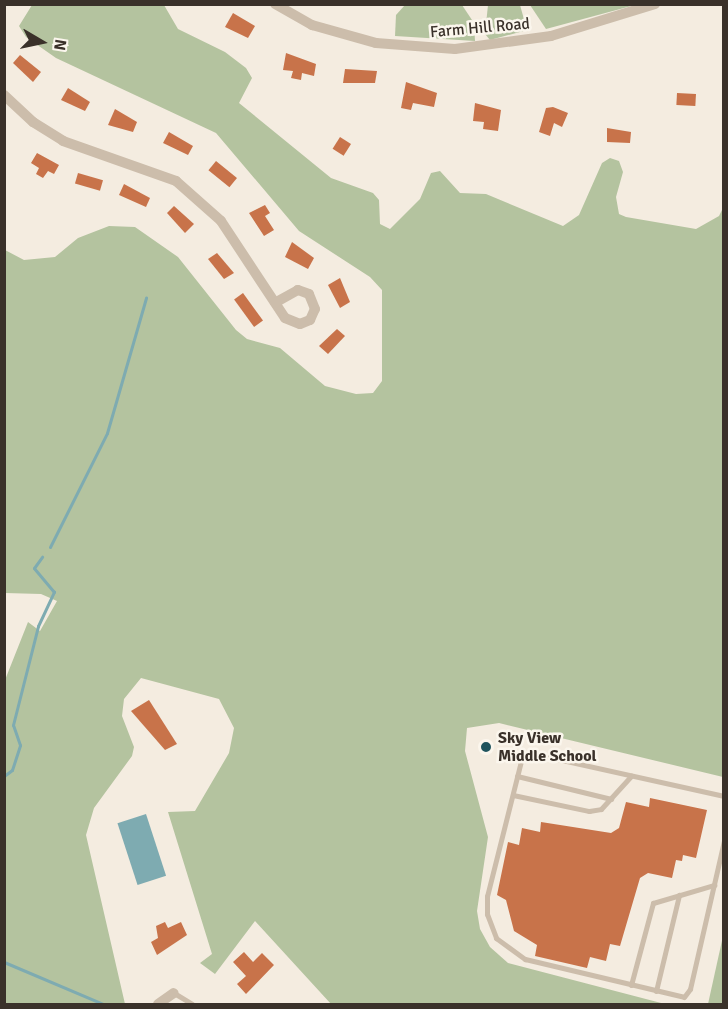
<!DOCTYPE html>
<html>
<head>
<meta charset="utf-8">
<style>
	body { margin:0 }
	#map { position:relative; width:728px; height:1009px; overflow:hidden; background:#f4ece0; font-family:Signika,sans-serif }
	div>[style] { position:absolute }
	.green>* { inset:0; background:#b4c39f }
	.water>* { inset:0; background:#7eabb1; transform-origin:0 0 }
	.stream>* { height:3px; margin:-1.5px; padding:0 1.5px; transform-origin:1.5px; border-radius:1.5px; background:#7eabb1 }
	.building>* { inset:0; background:#c8734a; transform-origin:0 0 }
	.lane>* { height:5px; margin:-2.5px; padding:0 2.5px; transform-origin:2.5px; border-radius:2.5px; background:#ccbdab }
	.street>* { height:10px; margin:-5px; padding:0 5px; transform-origin:5px; border-radius:5px; background:#ccbdab }
	.dots>* { width:16px; height:16px; translate:-50% -50%; box-sizing:border-box; border:3px solid #fbf6ed; border-radius:50% }
	span { translate:-50% -50%; white-space:nowrap; text-align:center; line-height:1.15; -webkit-text-stroke:5px #fbf6ed; paint-order:stroke }
	.street-label { font-size:16px; color:#3a312a }
	.poi-label { font-size:16px; color:#3a312a; font-weight:700 }
	.left { translate:0 -50%; text-align:left }
	.frame { position:absolute; inset:0; border:6px solid #3a312a; pointer-events:none }
	.north { position:absolute; left:12px; top:12px; width:60px; height:60px; -webkit-text-stroke:4px #fbf6ed; paint-order:stroke; rotate:99deg; font-size:16px; font-weight:700; line-height:24px; text-align:center; color:#3a312a }
	.north::after { content:''; display:block; margin:auto; width:21px; height:27px; background:#3a312a; clip-path:polygon(50% 0,100% 100%,50% 72%,0 100%) }
</style>
</head>
<body>
<div id="map">
	<div class="green">
		<i style="clip-path:polygon(32px 5px,164px 5px,178px 29px,225px 52px,246px 68px,252px 78px,239px 103px,331px 178px,373px 193px,379px 200px,380px 224px,390px 229px,420px 199px,431px 173px,440px 171px,460px 193px,486px 194px,563px 226px,579px 215px,602px 163px,610px 158px,619px 161px,623px 172px,616px 197px,619px 214px,626px 217px,696px 229px,719px 216px,723px 208px,723px 777px,499px 723px,467px 728px,465px 751px,488px 837px,477px 911px,480px 929px,490px 947px,508px 963px,665px 1004px,331px 1004px,255px 921px,215px 974px,200px 963px,212px 954px,168px 812px,195px 811px,229px 753px,234px 728px,219px 699px,141px 678px,124px 699px,122px 716px,134px 747px,132px 756px,94px 808px,86px 835px,125px 1004px,5px 1004px,5px 680px,28px 622px,40px 631px,57px 601px,41px 594px,5px 593px,5px 250px,24px 260px,55px 257px,78px 238px,109px 226px,135px 227px,178px 257px,236px 330px,247px 339px,280px 348px,325px 386px,356px 394px,373px 393px,382px 381px,382px 290px,370px 277px,299px 231px,216px 133px,56px 58px,26px 37px,19px 26px)"></i>
		<i style="clip-path:polygon(405px 5px,462px 5px,474px 23px,475px 41px,395px 36px,396px 15px)"></i>
		<i style="clip-path:polygon(488px 5px,520px 5px,527px 30px,490px 40px,485px 34px)"></i>
		<i style="clip-path:polygon(530px 5px,635px 5px,546px 29px)"></i>
		<i style="clip-path:polygon(723px 936px,723px 1004px,708px 1004px)"></i>
	</div>
	<div class="water">
		<i style="left:146px;top:814px;width:65px;height:30px;rotate:72deg"></i>
	</div>
	<div class="stream">
		<i style="left:50px;top:547px;width:127px;rotate:-63.4deg"></i>
		<i style="left:107px;top:433px;width:141px;rotate:-73.9deg"></i>
		<i style="left:4px;top:776px;width:10px;rotate:-37deg"></i>
		<i style="left:12px;top:770px;width:26px;rotate:-72deg"></i>
		<i style="left:20px;top:745px;width:21px;rotate:-109deg"></i>
		<i style="left:13px;top:725px;width:102px;rotate:-75.8deg"></i>
		<i style="left:38px;top:626px;width:38px;rotate:-65deg"></i>
		<i style="left:54px;top:592px;width:31px;rotate:-130deg"></i>
		<i style="left:34px;top:568px;width:14px;rotate:-54deg"></i>
		<i style="left:4px;top:962px;width:108px;rotate:23deg"></i>
	</div>
	<div class="building">
		<i style="clip-path:polygon(233px 13px,255px 26px,248px 38px,225px 27px)"></i>
		<i style="clip-path:polygon(286px 53px,316px 64px,314px 76px,302px 73px,301px 80px,291px 78px,293px 71px,283px 70px)"></i>
		<i style="clip-path:polygon(20px 55px,41px 72px,33px 82px,13px 63px)"></i>
		<i style="clip-path:polygon(345px 69px,377px 71px,375px 83px,343px 83px)"></i>
		<i style="clip-path:polygon(406px 82px,437px 93px,434px 107px,413px 103px,411px 110px,401px 108px)"></i>
		<i style="clip-path:polygon(68px 88px,90px 102px,85px 111px,61px 100px)"></i>
		<i style="left:677px;top:93px;width:19px;height:12px;rotate:3deg"></i>
		<i style="clip-path:polygon(475px 103px,501px 110px,498px 131px,483px 129px,484px 122px,473px 121px)"></i>
		<i style="clip-path:polygon(553px 107px,568px 113px,562px 127px,554px 123px,550px 136px,539px 132px,546px 108px)"></i>
		<i style="clip-path:polygon(115px 109px,137px 122px,133px 132px,108px 125px)"></i>
		<i style="clip-path:polygon(607px 128px,631px 132px,630px 143px,607px 142px)"></i>
		<i style="clip-path:polygon(169px 132px,193px 146px,188px 155px,163px 143px)"></i>
		<i style="left:340px;top:137px;width:13px;height:14px;rotate:32deg"></i>
		<i style="clip-path:polygon(37px 153px,59px 165px,54px 174px,48px 171px,43px 178px,36px 174px,39px 168px,31px 163px)"></i>
		<i style="left:216px;top:161px;width:27px;height:12px;rotate:39deg"></i>
		<i style="left:78px;top:173px;width:26px;height:11px;rotate:16deg"></i>
		<i style="clip-path:polygon(124px 184px,150px 198px,146px 207px,119px 195px)"></i>
		<i style="clip-path:polygon(265px 205px,270px 213px,265px 216px,274px 230px,264px 236px,249px 213px)"></i>
		<i style="clip-path:polygon(174px 206px,194px 224px,185px 233px,167px 213px)"></i>
		<i style="clip-path:polygon(292px 242px,314px 258px,308px 269px,285px 257px)"></i>
		<i style="clip-path:polygon(217px 253px,234px 273px,224px 279px,208px 259px)"></i>
		<i style="clip-path:polygon(340px 278px,350px 302px,340px 308px,328px 285px)"></i>
		<i style="left:243px;top:293px;width:34px;height:11px;rotate:54deg"></i>
		<i style="clip-path:polygon(337px 329px,345px 336px,328px 354px,319px 346px)"></i>
		<i style="clip-path:polygon(149px 700px,177px 744px,165px 750px,131px 711px)"></i>
		<i style="clip-path:polygon(650px 798px,707px 810px,696px 858px,683px 855px,682px 861px,676px 860px,672px 878px,648px 873px,640px 878px,620px 946px,610px 944px,606px 961px,590px 957px,587px 968px,535px 956px,537px 945px,514px 931px,506px 900px,497px 895px,508px 842px,519px 845px,522px 828px,540px 832px,541px 822px,611px 833px,619px 828px,626px 802px,649px 807px)"></i>
		<i style="clip-path:polygon(165px 922px,168px 928px,181px 922px,187px 935px,157px 955px,151px 942px,158px 938px,156px 926px)"></i>
		<i style="clip-path:polygon(244px 952px,253px 962px,262px 953px,274px 965px,246px 994px,237px 984px,246px 976px,233px 962px)"></i>
	</div>
	<div class="lane">
		<i style="left:517px;top:776px;width:97px;rotate:13.7deg"></i>
		<i style="left:513px;top:795px;width:78px;rotate:11.9deg"></i>
		<i style="left:589px;top:811px;width:12px;rotate:-9deg"></i>
		<i style="left:601px;top:809px;width:45px;rotate:-47.7deg"></i>
		<i style="left:724px;top:796px;width:199px;rotate:-167.5deg"></i>
		<i style="left:530px;top:753px;width:9px;rotate:153deg"></i>
		<i style="left:522px;top:757px;width:143px;rotate:104.1deg"></i>
		<i style="left:487px;top:896px;width:18px;rotate:90deg"></i>
		<i style="left:487px;top:914px;width:26px;rotate:69deg"></i>
		<i style="left:496px;top:938px;width:36px;rotate:36deg"></i>
		<i style="left:525px;top:959px;width:163px;rotate:13.4deg"></i>
		<i style="left:684px;top:997px;width:10px;rotate:-53deg"></i>
		<i style="left:690px;top:989px;width:152px;rotate:-77.1deg"></i>
		<i style="left:631px;top:985px;width:85px;rotate:-75deg"></i>
		<i style="left:653px;top:903px;width:64px;rotate:-16.4deg"></i>
		<i style="left:656px;top:991px;width:99px;rotate:-76.5deg"></i>
		<i style="left:174px;top:993px;width:21px;rotate:31deg"></i>
	</div>
	<div class="street">
		<i style="left:275px;top:4px;width:43px;rotate:29.6deg"></i>
		<i style="left:312px;top:25px;width:66px;rotate:15.7deg"></i>
		<i style="left:376px;top:43px;width:79px;rotate:4.3deg"></i>
		<i style="left:455px;top:49px;width:97px;rotate:-7.7deg"></i>
		<i style="left:551px;top:36px;width:109px;rotate:-17.1deg"></i>
		<i style="left:4px;top:95px;width:40px;rotate:43deg"></i>
		<i style="left:33px;top:122px;width:36px;rotate:32deg"></i>
		<i style="left:63px;top:141px;width:120px;rotate:19.5deg"></i>
		<i style="left:176px;top:181px;width:60px;rotate:41.6deg"></i>
		<i style="left:221px;top:221px;width:116px;rotate:56.6deg"></i>
		<i style="left:285px;top:318px;width:16px;rotate:22deg"></i>
		<i style="left:300px;top:324px;width:11px;rotate:-22deg"></i>
		<i style="left:310px;top:320px;width:12px;rotate:-66deg"></i>
		<i style="left:315px;top:309px;width:16px;rotate:-112deg"></i>
		<i style="left:309px;top:294px;width:12px;rotate:-160deg"></i>
		<i style="left:298px;top:290px;width:26px;rotate:151deg"></i>
		<i style="left:158px;top:1004px;width:19px;rotate:-35deg"></i>
	</div>
	<div class="dots">
		<i style="left:486px;top:747px;background:#1f535d"></i>
	</div>
	<div class="street-label">
		<span style="left:480px;top:28px;rotate:-5deg">Farm Hill Road</span>
	</div>
	<div class="poi-label">
		<span class="left" style="left:498px;top:747px">Sky View<br>Middle School</span>
	</div>
	<div class="frame"></div>
	<div class="north">N</div>
</div>
</body>
</html>
